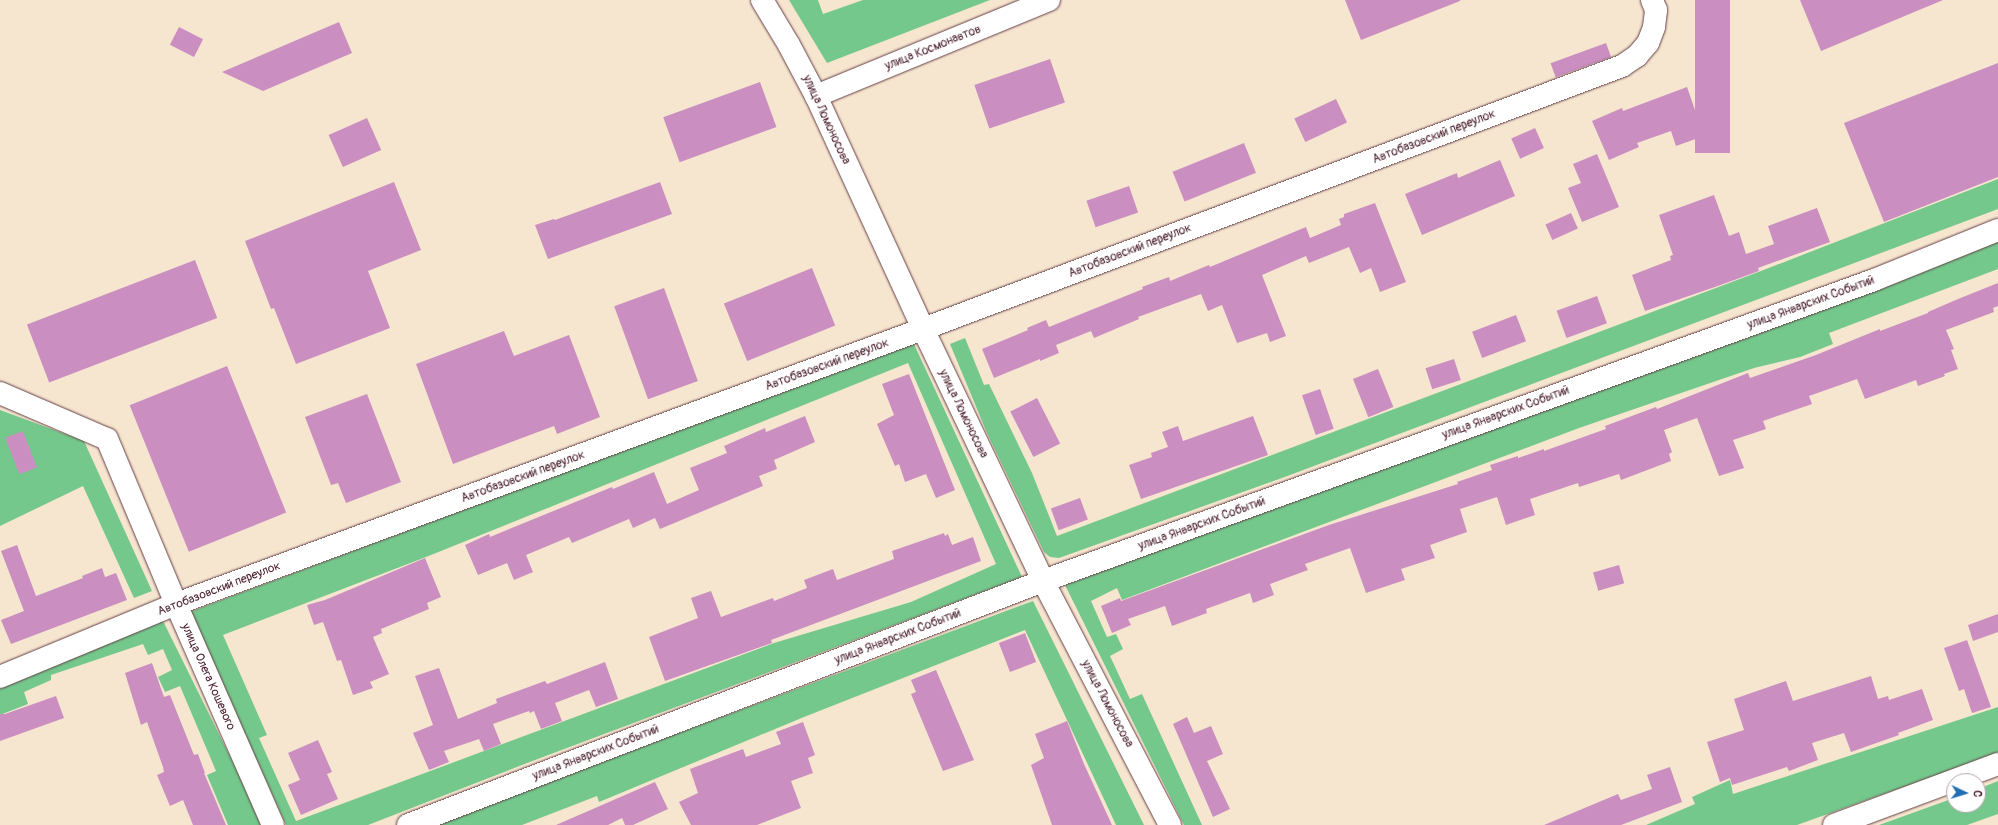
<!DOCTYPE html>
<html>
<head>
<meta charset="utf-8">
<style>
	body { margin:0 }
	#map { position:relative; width:1998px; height:825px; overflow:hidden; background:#f6e5cf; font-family:Pangolin,sans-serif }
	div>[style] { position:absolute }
	.green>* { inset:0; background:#74c88c }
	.building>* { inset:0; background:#ca8fc0; transform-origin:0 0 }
	.roads { filter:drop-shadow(0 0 1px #643d44) drop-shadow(0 0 1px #643d44) }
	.street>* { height:22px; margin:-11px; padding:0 11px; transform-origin:11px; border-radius:11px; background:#fff }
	span { translate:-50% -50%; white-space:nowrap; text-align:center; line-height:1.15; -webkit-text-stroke:4px #fff; paint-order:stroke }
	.street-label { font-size:12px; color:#4a1f2b }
	.north { position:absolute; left:1946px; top:773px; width:40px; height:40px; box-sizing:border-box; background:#fff; border:1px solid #b7a5aa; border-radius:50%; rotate:94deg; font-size:11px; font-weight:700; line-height:16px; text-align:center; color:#4a1f2b }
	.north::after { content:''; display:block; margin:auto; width:14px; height:18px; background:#1f6fb2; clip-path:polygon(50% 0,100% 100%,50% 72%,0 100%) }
</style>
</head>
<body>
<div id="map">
	<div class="green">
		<i style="clip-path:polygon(789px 0,818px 0,823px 14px,863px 0,990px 0,827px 63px)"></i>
		<i style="clip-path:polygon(1998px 179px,1998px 209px,1282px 478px,1059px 558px,1050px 557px,1044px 552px,987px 433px,950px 344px,965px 338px,984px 385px,989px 384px,1032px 473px,1057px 536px,1761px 271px)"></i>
		<i style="clip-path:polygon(1998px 238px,1998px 269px,1829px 333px,1833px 344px,1800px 357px,1754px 368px,1579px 428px,1122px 600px,1117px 588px,1091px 601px,1107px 637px,1116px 634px,1123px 649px,1110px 656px,1130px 699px,1142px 694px,1202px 825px,1184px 825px,1065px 585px)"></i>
		<i style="clip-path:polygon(evenodd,913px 342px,1022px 577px,527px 763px,368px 825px,286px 825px,190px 612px,913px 342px,908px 363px,996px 564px,911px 602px,774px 643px,296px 821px,259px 738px,267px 735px,223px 635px,426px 557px,908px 363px)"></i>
		<i style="clip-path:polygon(0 410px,84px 441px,152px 591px,134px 598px,83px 486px,0 526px)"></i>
		<i style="clip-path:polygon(1033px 601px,1144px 825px,1116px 825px,1025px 630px,804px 717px,599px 802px,597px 796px,522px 825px,432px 825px)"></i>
		<i style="clip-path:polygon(163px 621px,264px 825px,228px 825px,207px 775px,216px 771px,180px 686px,165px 692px,158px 677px,172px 670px,163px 649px,148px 655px,143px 644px,51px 675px,51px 680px,24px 692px,28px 704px,0 715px,0 686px)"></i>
		<i style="clip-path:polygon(1998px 707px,1998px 753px,1797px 825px,1646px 825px,1695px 804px,1692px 797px,1730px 780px,1733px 794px)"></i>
		<i style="clip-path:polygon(1998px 781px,1998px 814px,1967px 825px,1879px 825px,1954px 798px,1954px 805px,1978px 805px,1978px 789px)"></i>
	</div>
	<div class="building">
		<i style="clip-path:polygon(1345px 0,1460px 0,1460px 1px,1361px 40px)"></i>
		<i style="left:1695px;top:0;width:35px;height:153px"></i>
		<i style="clip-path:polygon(1800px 0,1943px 0,1821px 51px)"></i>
		<i style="clip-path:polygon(339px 22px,352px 53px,263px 91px,222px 72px)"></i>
		<i style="left:179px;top:27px;width:27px;height:20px;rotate:27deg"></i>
		<i style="left:1606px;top:43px;width:15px;height:59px;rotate:70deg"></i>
		<i style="left:1050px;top:59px;width:46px;height:80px;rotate:71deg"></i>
		<i style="clip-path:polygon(1998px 63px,1998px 177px,1884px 222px,1844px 123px)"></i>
		<i style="left:760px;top:82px;width:48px;height:103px;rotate:70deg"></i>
		<i style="clip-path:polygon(1687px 87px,1704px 136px,1676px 146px,1671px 131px,1637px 143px,1639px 147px,1609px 160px,1592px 121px,1622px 108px,1623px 111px)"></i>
		<i style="left:1336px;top:99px;width:26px;height:46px;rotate:65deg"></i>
		<i style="left:367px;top:118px;width:35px;height:42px;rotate:66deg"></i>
		<i style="left:1535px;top:128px;width:22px;height:26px;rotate:66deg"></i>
		<i style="left:1244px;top:143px;width:32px;height:77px;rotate:68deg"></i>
		<i style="clip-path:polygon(1597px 154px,1619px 207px,1582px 222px,1568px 188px,1581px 183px,1573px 164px)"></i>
		<i style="clip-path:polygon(1500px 160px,1515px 196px,1422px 235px,1405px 194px,1457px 173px,1458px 178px)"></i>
		<i style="clip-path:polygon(394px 182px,421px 250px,368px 271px,390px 328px,296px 364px,274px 308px,271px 309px,245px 241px)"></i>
		<i style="clip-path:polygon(660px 182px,672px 214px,548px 259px,535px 225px,554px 219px,555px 220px)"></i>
		<i style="left:1129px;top:186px;width:28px;height:45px;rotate:71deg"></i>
		<i style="clip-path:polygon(1714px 195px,1729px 236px,1739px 232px,1746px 254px,1774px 244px,1768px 226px,1817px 208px,1830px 242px,1758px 268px,1759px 271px,1715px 287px,1645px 311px,1632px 275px,1671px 260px,1670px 256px,1673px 255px,1659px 215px)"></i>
		<i style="clip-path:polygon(1375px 203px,1406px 282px,1380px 292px,1371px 268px,1360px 273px,1349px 247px,1309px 263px,1306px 256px,1262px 275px,1286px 336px,1270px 342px,1267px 333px,1237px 343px,1222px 305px,1208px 311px,1201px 294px,1138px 317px,1139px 319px,1094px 338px,1091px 331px,1056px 345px,1059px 353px,1040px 361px,1040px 359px,994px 378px,982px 349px,1028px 330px,1027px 328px,1046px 320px,1049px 327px,1143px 289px,1142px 287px,1169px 277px,1170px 281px,1209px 265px,1210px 267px,1306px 227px,1310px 238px,1341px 225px,1339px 219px,1344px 217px,1344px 214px)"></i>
		<i style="left:1571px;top:213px;width:17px;height:28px;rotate:66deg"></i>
		<i style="left:195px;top:260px;width:62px;height:180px;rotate:69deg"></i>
		<i style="left:812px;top:268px;width:62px;height:95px;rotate:68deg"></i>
		<i style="clip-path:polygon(1998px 283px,1998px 306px,1993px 308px,1994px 312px,1946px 330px,1954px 349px,1951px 350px,1958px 369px,1944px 374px,1945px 376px,1918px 386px,1916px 380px,1865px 399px,1857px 379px,1809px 396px,1812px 404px,1763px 421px,1766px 429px,1733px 440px,1744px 468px,1719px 476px,1697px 418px,1664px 430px,1672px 452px,1669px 454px,1671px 461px,1621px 480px,1619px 474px,1579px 487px,1578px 483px,1530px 499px,1535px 515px,1506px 525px,1497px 497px,1460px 509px,1467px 532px,1430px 545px,1435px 558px,1401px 569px,1405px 580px,1366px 593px,1350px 548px,1305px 564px,1308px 570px,1270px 584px,1274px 595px,1253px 603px,1250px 593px,1206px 609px,1207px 613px,1172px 626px,1165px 606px,1128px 619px,1131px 625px,1112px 633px,1101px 606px,1120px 598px,1121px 601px,1329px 525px,1458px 484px,1457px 482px,1492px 470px,1490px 465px,1518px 456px,1518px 458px,1544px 449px,1544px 451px,1606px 429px,1605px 426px,1656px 407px,1657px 409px,1748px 373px,1750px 378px,1816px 355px,1880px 329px,1880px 331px,1928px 313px,1928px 312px,1958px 299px)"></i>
		<i style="left:664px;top:288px;width:99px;height:53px;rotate:70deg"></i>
		<i style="left:1597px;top:296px;width:29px;height:43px;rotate:70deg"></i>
		<i style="left:1516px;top:315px;width:28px;height:47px;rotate:69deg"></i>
		<i style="clip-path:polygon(504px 331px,514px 356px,569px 335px,600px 417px,557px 434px,554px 426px,453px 464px,416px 364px)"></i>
		<i style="left:1454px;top:359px;width:22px;height:30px;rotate:72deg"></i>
		<i style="left:227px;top:366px;width:158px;height:105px;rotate:68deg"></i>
		<i style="left:1378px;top:369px;width:41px;height:27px;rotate:68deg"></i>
		<i style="clip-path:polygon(909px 374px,955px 490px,936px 498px,926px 474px,905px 482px,899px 464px,895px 466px,877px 424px,894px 415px,882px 384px)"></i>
		<i style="left:1320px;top:389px;width:42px;height:19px;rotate:71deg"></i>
		<i style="clip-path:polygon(367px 394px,401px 482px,346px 503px,338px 483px,331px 485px,305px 417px)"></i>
		<i style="left:1037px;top:398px;width:51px;height:30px;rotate:63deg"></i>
		<i style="clip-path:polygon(805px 416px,815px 442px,774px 460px,777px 469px,759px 476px,763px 486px,660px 529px,655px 518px,633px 528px,629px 519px,572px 543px,569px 537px,526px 555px,533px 572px,514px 580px,507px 563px,478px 575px,465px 545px,489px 534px,490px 537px,612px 487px,613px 489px,654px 472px,667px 504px,699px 490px,690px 468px,727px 453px,724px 446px,765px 428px,766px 432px)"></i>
		<i style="clip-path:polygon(1253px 416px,1268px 455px,1141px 499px,1129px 465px,1152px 457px,1151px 453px,1168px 447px,1162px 432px,1178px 426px,1183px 441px)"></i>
		<i style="left:23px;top:431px;width:39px;height:19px;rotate:69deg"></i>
		<i style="left:1080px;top:498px;width:23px;height:31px;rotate:70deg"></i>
		<i style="clip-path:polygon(944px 533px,945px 536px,948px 534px,952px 545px,973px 537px,981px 561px,771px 640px,772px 643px,665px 681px,649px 637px,698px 618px,691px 598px,711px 591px,721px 617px,773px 598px,774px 601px,807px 588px,804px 580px,833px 569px,837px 580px,894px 559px,892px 551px)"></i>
		<i style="clip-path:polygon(17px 545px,36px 596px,83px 578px,82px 576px,102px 568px,105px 577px,116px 573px,127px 600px,11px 644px,1px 620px,24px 611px,1px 551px)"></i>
		<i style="clip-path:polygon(425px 558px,441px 597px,427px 603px,429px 609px,381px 629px,382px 633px,373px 637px,389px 674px,370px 682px,373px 688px,353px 695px,341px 660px,337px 661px,323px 622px,314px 625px,307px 605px,325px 600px)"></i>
		<i style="left:1619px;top:565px;width:19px;height:27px;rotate:74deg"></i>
		<i style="clip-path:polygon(1998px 614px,1998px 632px,1973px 641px,1968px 625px)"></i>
		<i style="left:1025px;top:633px;width:31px;height:28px;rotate:69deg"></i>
		<i style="clip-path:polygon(1967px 640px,1991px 707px,1972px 713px,1964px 689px,1959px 691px,1944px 648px)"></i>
		<i style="clip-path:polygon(605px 662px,618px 699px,596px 707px,589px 690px,555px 703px,562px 721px,541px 729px,534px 711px,530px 713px,529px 711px,493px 724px,501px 744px,484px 751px,479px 739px,444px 751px,449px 762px,429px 770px,413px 733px,433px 725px,415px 676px,439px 668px,458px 719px,497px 703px,496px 699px,545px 681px,547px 684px)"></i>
		<i style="clip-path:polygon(152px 663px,164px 697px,170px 695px,194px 755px,198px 754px,205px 773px,204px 773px,226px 825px,193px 825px,183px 800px,170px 806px,157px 775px,164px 772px,163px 767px,147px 722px,141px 725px,125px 673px)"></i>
		<i style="clip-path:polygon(936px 670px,974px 760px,943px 771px,911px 694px,916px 692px,911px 680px)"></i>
		<i style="clip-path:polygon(1871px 676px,1878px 699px,1888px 696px,1889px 700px,1922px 689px,1933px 720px,1898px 733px,1899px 735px,1851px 752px,1844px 733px,1812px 743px,1818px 760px,1789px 771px,1787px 767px,1732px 785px,1730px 778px,1720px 782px,1707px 742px,1744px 730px,1734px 699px,1786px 681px,1793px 701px)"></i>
		<i style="clip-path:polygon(56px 696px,64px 718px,0 741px,0 714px,5px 714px)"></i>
		<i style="clip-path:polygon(1187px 717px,1194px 733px,1211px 726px,1223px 754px,1207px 761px,1230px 809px,1213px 817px,1173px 724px)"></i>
		<i style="clip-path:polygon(1067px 721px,1084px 764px,1112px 825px,1052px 825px,1031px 765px,1044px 758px,1035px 734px)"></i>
		<i style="clip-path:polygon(803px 722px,815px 755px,808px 758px,813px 773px,791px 781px,801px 808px,757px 825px,691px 825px,679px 802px,698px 793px,690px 769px,743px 749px,746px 757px,781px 744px,776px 732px)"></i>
		<i style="clip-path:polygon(318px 740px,332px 772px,327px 774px,338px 799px,301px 815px,288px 785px,300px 780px,288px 753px)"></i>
		<i style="clip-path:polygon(1670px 767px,1682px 802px,1621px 825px,1544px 825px,1618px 794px,1621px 800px,1652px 789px,1647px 775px)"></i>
		<i style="clip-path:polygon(655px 782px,668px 809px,633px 825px,625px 825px,622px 818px,608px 825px,556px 825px)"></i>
	</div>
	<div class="roads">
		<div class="street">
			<i style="left:762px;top:0;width:52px;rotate:59deg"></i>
			<i style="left:789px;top:45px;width:58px;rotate:62.1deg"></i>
			<i style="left:816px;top:96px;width:256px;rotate:65.3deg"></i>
			<i style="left:923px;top:329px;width:279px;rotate:64.5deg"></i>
			<i style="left:1043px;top:581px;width:275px;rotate:62.5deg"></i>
			<i style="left:816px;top:96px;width:252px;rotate:-22.4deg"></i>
			<i style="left:0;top:393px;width:116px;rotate:23.3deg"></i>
			<i style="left:107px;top:439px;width:179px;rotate:67.3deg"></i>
			<i style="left:176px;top:604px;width:241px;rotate:66.3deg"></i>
			<i style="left:0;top:677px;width:191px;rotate:-22.5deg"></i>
			<i style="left:176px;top:604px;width:796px;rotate:-20.21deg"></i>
			<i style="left:923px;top:329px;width:747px;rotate:-20.62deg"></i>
			<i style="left:1622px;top:66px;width:18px;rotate:-34deg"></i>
			<i style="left:1637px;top:56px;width:17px;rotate:-50deg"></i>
			<i style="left:1648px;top:43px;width:17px;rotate:-69deg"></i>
			<i style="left:1654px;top:27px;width:17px;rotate:-83deg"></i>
			<i style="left:1656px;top:10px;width:11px;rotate:-112deg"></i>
			<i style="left:408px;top:825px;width:680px;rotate:-21.02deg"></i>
			<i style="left:1043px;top:581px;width:884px;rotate:-19.91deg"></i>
			<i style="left:1874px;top:280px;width:134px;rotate:-22deg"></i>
			<i style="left:1834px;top:825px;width:175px;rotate:-20.4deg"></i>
		</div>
	</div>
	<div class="street-label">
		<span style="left:933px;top:48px;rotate:-22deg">улица Космонавтов</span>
		<span style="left:826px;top:120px;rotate:65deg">улица Ломоносова</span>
		<span style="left:1434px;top:137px;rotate:-21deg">Автобазовский переулок</span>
		<span style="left:1130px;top:251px;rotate:-21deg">Автобазовский переулок</span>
		<span style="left:1811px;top:303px;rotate:-20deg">улица Январских Событий</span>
		<span style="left:827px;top:365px;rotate:-20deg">Автобазовский переулок</span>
		<span style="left:1506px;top:413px;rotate:-20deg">улица Январских Событий</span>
		<span style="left:963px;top:414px;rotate:64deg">улица Ломоносова</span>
		<span style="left:523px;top:477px;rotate:-20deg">Автобазовский переулок</span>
		<span style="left:1202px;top:524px;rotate:-20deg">улица Январских Событий</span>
		<span style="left:219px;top:589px;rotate:-21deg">Автобазовский переулок</span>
		<span style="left:898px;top:637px;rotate:-21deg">улица Январских Событий</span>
		<span style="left:208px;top:677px;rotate:66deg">улица Олега Кошевого</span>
		<span style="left:1107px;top:704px;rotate:62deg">улица Ломоносова</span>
		<span style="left:596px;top:753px;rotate:-21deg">улица Январских Событий</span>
	</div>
	<div class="north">С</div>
</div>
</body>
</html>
